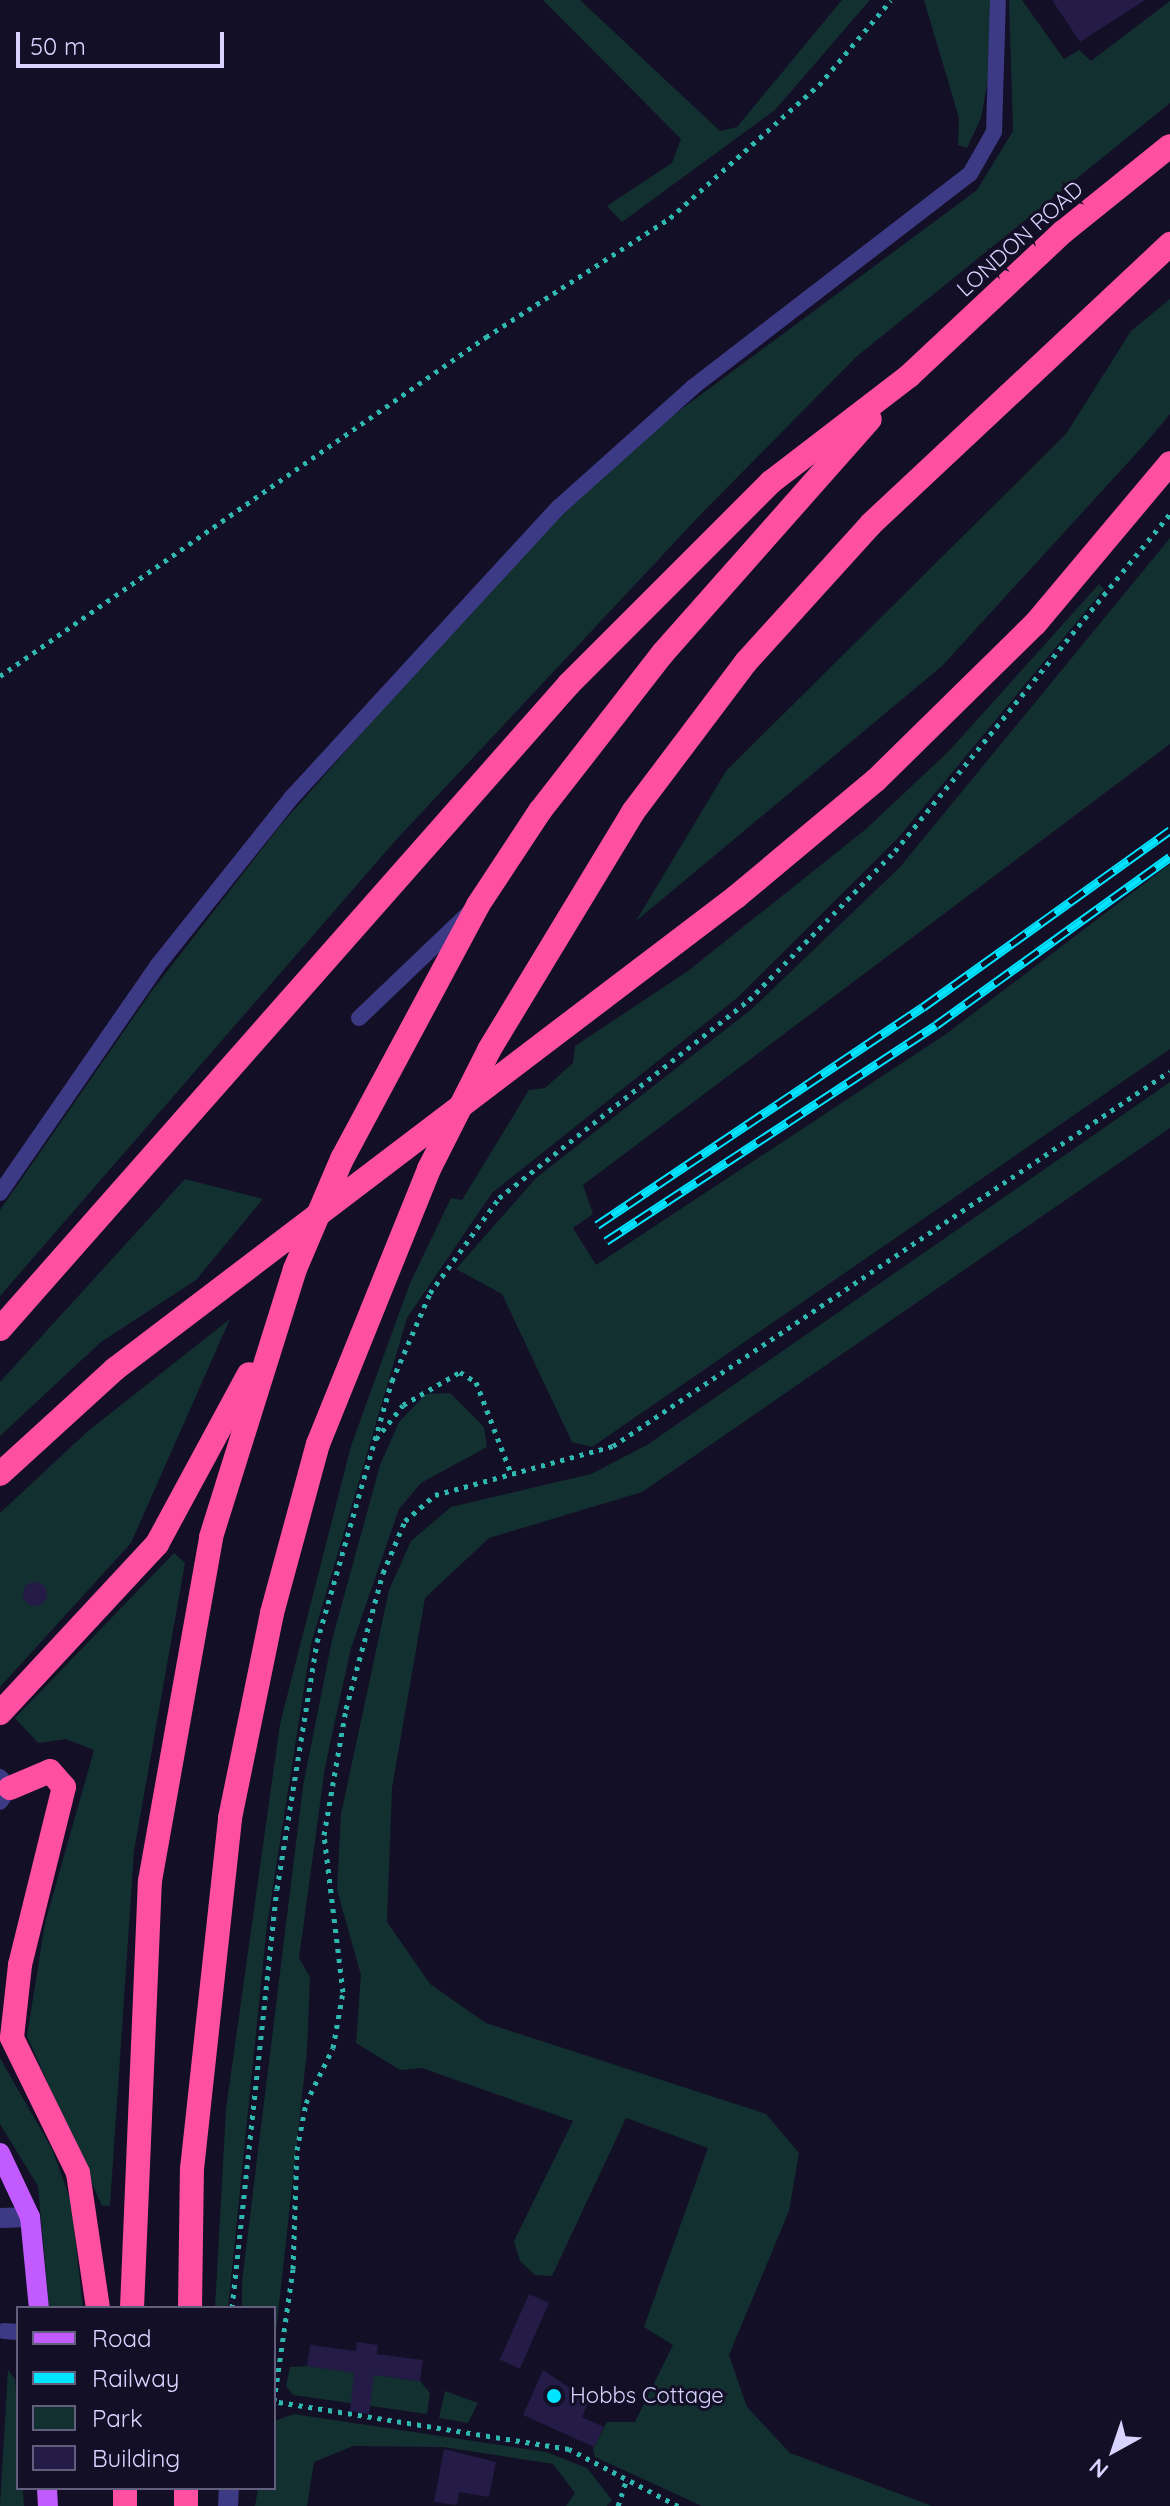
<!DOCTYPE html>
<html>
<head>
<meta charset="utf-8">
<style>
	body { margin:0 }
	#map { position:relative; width:1170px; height:2506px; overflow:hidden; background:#130f26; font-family:Quicksand,sans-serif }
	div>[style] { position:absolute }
	.green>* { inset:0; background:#12302f }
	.building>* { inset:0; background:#241b47; transform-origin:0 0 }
	.round { border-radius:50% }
	.path>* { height:5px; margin-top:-2.5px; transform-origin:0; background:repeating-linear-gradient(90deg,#2fb8b0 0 4px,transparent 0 10px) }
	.lane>* { height:16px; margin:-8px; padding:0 8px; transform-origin:8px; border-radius:8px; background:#3d3a85 }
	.street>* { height:20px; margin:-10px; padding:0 10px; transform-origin:10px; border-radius:10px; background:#3d3a85 }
	.primary>* { height:20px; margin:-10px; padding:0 10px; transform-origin:10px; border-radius:10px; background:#c25bff }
	.highway>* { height:24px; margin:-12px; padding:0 12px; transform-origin:12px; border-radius:12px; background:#ff4fa3 }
	.rail>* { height:9px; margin-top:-4.5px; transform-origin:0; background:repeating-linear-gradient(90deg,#130f26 0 18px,#00e5ff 0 36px); box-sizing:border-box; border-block:2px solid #00e5ff }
	.highway-bridge>* { height:24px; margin:-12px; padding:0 12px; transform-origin:12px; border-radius:12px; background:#ff4fa3 }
	.dots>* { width:22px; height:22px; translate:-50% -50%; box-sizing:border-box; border:4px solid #130f26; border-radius:50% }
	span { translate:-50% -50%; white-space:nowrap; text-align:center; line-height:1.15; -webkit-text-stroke:6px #130f26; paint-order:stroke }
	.street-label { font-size:22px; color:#d9d4ff }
	.poi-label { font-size:22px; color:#d9d4ff }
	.left { translate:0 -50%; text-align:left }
	.legend { position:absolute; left:16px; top:2306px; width:260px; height:184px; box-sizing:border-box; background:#130f26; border:2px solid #625e7d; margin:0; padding:10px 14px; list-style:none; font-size:24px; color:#d9d4ff }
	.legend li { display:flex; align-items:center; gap:16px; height:40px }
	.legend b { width:40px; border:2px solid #625e7d }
	.north { position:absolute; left:1074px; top:2410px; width:80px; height:80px; -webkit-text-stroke:6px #130f26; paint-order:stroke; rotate:220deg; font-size:22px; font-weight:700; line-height:32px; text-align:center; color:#d9d4ff }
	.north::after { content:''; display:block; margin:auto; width:28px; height:36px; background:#d9d4ff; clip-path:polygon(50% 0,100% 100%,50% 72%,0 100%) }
	.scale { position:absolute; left:16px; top:32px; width:208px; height:36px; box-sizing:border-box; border:4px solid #d9d4ff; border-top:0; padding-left:10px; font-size:24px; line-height:28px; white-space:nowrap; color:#d9d4ff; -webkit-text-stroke:6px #130f26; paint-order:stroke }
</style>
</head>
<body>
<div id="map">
	<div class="green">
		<i style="clip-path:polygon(543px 0,580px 0,720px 131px,737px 127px,842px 0,870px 0,775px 110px,622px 222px,607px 206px,672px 163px,681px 139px)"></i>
		<i style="clip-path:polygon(924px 0,990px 0,991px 63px,981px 118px,967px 148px,958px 145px,959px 118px)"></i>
		<i style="clip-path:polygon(1009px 0,1022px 0,1064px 59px,1079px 50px,1091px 61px,1170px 1px,1170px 103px,856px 357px,702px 513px,395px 841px,0 1296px,0 1210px,151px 992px,279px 827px,397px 693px,553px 522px,660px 425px,977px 190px,1013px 131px)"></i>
		<i style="clip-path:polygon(1170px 299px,1170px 414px,1144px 445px,942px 666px,636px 921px,726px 771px,1066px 434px,1131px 331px)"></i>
		<i style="clip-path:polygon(1170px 538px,1170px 744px,583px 1185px,593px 1214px,573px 1228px,596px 1265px,946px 1034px,1170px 864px,1170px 1049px,592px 1447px,572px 1442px,502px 1294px,456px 1269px,536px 1178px,753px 1008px,900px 867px)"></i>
		<i style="clip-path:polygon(1099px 584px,1104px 589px,898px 838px,737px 998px,492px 1193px,407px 1318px,311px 1644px,267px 1925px,228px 2308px,215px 2308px,226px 2109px,280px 1724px,351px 1446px,410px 1283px,451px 1198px,462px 1200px,529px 1090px,545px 1088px,573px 1063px,575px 1046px,688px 971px,866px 829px,949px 751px)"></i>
		<i style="clip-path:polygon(1170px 1082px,1170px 1128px,642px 1492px,489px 1538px,425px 1598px,392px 1788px,387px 1922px,430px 1984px,486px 2023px,766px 2114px,799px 2153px,789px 2211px,729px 2355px,747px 2407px,790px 2453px,932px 2506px,702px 2506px,595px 2457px,593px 2449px,607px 2422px,635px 2422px,673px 2345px,644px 2327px,708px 2148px,626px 2118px,552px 2276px,535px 2275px,520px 2261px,514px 2241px,573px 2121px,422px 2068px,400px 2070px,356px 2043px,361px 1975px,337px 1890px,341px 1814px,389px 1590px,411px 1541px,451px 1507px,591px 1474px,647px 1445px)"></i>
		<i style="clip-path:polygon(185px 1179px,263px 1199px,196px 1280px,101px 1342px,0 1436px,0 1382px)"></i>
		<i style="clip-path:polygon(230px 1319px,131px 1543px,0 1687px,0 1513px,88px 1431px)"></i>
		<i style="clip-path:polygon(450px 1393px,484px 1427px,487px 1447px,421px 1483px,399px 1509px,351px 1648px,325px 1767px,299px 1958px,310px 1977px,307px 2051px,274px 2350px,274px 2308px,242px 2308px,242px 2281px,303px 1786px,332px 1640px,380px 1465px,399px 1422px,426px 1394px)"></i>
		<i style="clip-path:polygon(174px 1553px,185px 1563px,134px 1851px,110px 2206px,102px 2206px,27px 2036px,45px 1923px,94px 1750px,66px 1739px,38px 1743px,15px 1718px)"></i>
		<i style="clip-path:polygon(0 2058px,52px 2149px,71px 2201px,83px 2308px,49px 2308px,38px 2186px,0 2124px)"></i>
		<i style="clip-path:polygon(307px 2366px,420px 2381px,430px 2393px,427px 2414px,293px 2395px,286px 2386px,290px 2367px)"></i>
		<i style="clip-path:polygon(8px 2370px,15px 2379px,24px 2506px,0 2506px)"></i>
		<i style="clip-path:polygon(445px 2391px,478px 2403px,468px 2423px,439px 2418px)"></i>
		<i style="clip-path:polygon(294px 2414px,546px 2452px,587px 2468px,612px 2500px,607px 2506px,566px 2506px,575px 2493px,553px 2464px,443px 2447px,353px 2446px,314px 2462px,307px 2506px,255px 2506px,258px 2488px,274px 2488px,274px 2421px)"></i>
	</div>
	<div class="building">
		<i style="clip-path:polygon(1052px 0,1145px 0,1080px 42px)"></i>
		<i class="round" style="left:23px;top:1582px;width:24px;height:24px"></i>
		<i style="left:529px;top:2294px;width:22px;height:72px;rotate:24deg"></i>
		<i style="clip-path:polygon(357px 2342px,378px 2345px,377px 2354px,423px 2360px,420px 2381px,374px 2375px,369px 2414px,350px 2411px,354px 2373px,307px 2366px,310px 2345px,356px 2351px)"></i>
		<i style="clip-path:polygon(543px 2370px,589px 2401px,582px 2417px,604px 2427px,594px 2447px,523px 2415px)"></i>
		<i style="clip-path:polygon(444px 2449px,496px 2462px,489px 2497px,459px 2492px,457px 2505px,434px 2502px)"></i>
	</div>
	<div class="path">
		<i style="left:0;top:676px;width:593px;rotate:-34.9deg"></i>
		<i style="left:486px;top:337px;width:219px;rotate:-32.9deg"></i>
		<i style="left:670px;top:218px;width:200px;rotate:-41.8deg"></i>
		<i style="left:819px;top:85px;width:111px;rotate:-49.7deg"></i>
		<i style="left:376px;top:1439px;width:43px;rotate:-51.5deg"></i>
		<i style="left:403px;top:1405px;width:66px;rotate:-30.1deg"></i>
		<i style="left:460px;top:1372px;width:19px;rotate:32deg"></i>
		<i style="left:476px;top:1382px;width:97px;rotate:69deg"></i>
		<i style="left:232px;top:2308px;width:421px;rotate:-83.9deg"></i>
		<i style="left:277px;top:1889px;width:250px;rotate:-80.8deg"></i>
		<i style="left:317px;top:1642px;width:272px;rotate:-74deg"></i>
		<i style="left:392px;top:1381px;width:96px;rotate:-66.6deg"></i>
		<i style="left:430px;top:1293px;width:117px;rotate:-54deg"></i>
		<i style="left:499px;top:1198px;width:319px;rotate:-38.4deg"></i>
		<i style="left:749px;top:1000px;width:209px;rotate:-45.6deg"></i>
		<i style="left:895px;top:851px;width:435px;rotate:-50.8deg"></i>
		<i style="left:618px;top:2506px;width:25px;rotate:-72deg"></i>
		<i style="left:678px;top:2506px;width:123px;rotate:-152.4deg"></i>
		<i style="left:569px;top:2449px;width:299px;rotate:-170.8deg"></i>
		<i style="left:274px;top:2401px;width:133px;rotate:-81.8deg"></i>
		<i style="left:293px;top:2269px;width:119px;rotate:-88.1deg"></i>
		<i style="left:297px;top:2150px;width:48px;rotate:-79.2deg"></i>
		<i style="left:306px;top:2103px;width:61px;rotate:-63.9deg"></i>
		<i style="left:333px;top:2048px;width:57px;rotate:-79.9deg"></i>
		<i style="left:343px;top:1992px;width:158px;rotate:-96.9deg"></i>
		<i style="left:324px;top:1835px;width:128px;rotate:-80.1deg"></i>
		<i style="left:346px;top:1709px;width:141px;rotate:-74.8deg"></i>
		<i style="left:383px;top:1573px;width:56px;rotate:-67.1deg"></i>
		<i style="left:405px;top:1521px;width:40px;rotate:-41deg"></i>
		<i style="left:435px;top:1495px;width:185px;rotate:-15.4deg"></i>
		<i style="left:613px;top:1446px;width:671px;rotate:-33.95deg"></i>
	</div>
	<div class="lane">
		<i style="left:359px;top:1018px;width:153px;rotate:-43.7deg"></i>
		<i style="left:0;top:1193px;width:276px;rotate:-55.3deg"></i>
		<i style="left:157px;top:966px;width:216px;rotate:-51.4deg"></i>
		<i style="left:292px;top:797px;width:394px;rotate:-47.4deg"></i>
		<i style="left:559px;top:507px;width:180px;rotate:-41.8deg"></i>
		<i style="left:693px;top:387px;width:349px;rotate:-37.6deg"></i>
		<i style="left:970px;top:174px;width:48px;rotate:-60.3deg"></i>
		<i style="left:994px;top:132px;width:132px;rotate:-88.3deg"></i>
		<i style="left:0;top:1777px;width:15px;rotate:48deg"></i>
		<i style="left:10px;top:1788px;width:17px;rotate:126deg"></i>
		<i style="left:4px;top:2331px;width:14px;rotate:4deg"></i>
	</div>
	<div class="street">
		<i style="left:0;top:2218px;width:30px;rotate:-2deg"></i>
		<i style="left:228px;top:2506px;width:18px;rotate:-87deg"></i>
	</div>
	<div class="primary">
		<i style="left:0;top:2153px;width:71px;rotate:64.9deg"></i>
		<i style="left:30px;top:2217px;width:91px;rotate:84.4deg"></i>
		<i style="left:47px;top:2488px;width:18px;rotate:87deg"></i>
	</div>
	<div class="highway">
		<i style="left:489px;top:1050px;width:278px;rotate:-58.8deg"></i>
		<i style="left:633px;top:812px;width:188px;rotate:-53deg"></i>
		<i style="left:746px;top:662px;width:186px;rotate:-47.8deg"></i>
		<i style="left:871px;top:524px;width:410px;rotate:-43.1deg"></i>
		<i style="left:342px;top:1159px;width:288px;rotate:-61.8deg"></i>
		<i style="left:478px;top:905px;width:113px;rotate:-56.6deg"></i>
		<i style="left:540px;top:811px;width:200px;rotate:-52.1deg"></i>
		<i style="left:663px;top:653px;width:312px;rotate:-48.5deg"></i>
		<i style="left:0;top:1329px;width:860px;rotate:-48.58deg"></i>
		<i style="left:569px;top:684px;width:286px;rotate:-45deg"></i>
		<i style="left:771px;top:482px;width:174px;rotate:-37.5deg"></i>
		<i style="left:909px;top:376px;width:211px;rotate:-43.1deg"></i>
		<i style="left:1063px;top:232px;width:137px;rotate:-38.8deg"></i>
		<i style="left:0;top:1474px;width:156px;rotate:-42.4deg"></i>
		<i style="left:115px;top:1369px;width:780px;rotate:-37.24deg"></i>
		<i style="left:736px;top:897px;width:182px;rotate:-39.9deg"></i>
		<i style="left:876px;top:780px;width:223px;rotate:-44.5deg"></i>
		<i style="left:1035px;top:624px;width:210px;rotate:-50deg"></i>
		<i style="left:0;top:1713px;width:231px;rotate:-47.1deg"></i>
		<i style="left:157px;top:1544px;width:193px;rotate:-61.6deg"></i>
		<i style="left:10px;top:1788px;width:43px;rotate:-23deg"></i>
		<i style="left:50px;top:1771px;width:21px;rotate:49deg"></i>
		<i style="left:64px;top:1787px;width:183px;rotate:103.9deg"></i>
		<i style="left:20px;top:1965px;width:73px;rotate:96.3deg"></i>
		<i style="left:12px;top:2038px;width:150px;rotate:63.9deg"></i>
		<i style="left:78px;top:2173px;width:136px;rotate:81.6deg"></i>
		<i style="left:132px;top:2308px;width:427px;rotate:-87.6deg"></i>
		<i style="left:150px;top:1881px;width:349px;rotate:-79.9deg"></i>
		<i style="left:211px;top:1537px;width:281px;rotate:-72.6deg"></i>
		<i style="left:190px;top:2308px;width:139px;rotate:-89.2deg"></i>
		<i style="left:192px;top:2169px;width:353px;rotate:-83.8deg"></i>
		<i style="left:230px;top:1818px;width:209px;rotate:-78.4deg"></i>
		<i style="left:272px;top:1613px;width:175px;rotate:-74.8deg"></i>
		<i style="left:318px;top:1444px;width:297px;rotate:-68deg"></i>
		<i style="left:125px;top:2506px;width:18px;rotate:-90deg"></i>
		<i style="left:186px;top:2506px;width:18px;rotate:-90deg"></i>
	</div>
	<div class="rail">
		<i style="left:597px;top:1225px;width:392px;rotate:-33.8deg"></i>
		<i style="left:923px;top:1007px;width:304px;rotate:-35.6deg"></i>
		<i style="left:606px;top:1241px;width:394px;rotate:-33.2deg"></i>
		<i style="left:936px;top:1025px;width:288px;rotate:-35.7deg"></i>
	</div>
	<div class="highway-bridge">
		<i style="left:429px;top:1169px;width:133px;rotate:-63.2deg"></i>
		<i style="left:295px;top:1269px;width:120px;rotate:-66.9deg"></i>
	</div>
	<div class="dots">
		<i style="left:554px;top:2396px;background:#00e5ff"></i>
	</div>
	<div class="street-label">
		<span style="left:1020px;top:239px;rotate:-42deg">LONDON ROAD</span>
	</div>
	<div class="poi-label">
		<span class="left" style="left:570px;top:2396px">Hobbs Cottage</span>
	</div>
	<ul class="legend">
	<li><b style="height:10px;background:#c25bff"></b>Road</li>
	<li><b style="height:10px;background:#00e5ff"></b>Railway</li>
	<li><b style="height:22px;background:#12302f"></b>Park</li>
	<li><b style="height:22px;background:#241b47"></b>Building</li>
	</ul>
	<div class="north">N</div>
	<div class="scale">50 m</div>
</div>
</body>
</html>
